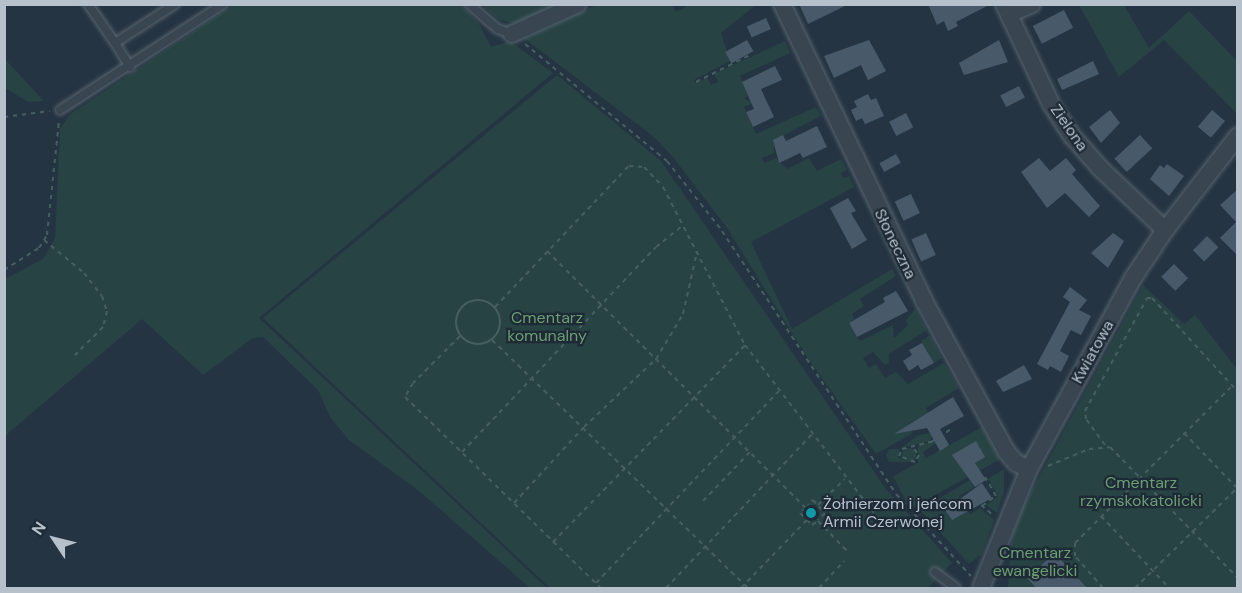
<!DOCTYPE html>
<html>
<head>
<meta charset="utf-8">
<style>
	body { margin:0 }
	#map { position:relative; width:1242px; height:593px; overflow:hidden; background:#253442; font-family:"DM Sans",sans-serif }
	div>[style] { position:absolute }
	.green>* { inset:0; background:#274343; transform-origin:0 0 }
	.round { border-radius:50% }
	.building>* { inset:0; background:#485a69; transform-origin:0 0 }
	.path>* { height:2px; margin-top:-1px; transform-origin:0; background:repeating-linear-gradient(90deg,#455f60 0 4.5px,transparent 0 9px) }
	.path>.ring { margin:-1px; padding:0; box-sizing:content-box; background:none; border:2px solid #455f60; border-radius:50% }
	.roads { filter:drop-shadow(0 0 2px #57646f) drop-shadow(0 0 2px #57646f) }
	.lane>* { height:8px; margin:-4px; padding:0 4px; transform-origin:4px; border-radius:4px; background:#394652 }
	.street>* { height:16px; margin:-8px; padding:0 8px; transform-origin:8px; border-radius:8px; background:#394652 }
	.dots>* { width:16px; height:16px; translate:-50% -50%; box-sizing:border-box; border:3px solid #1e2b37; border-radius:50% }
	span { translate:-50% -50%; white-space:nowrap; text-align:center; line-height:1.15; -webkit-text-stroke:4.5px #1e2b37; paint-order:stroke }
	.street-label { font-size:16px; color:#b6c1cc }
	.park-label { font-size:16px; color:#6c9e72 }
	.poi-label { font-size:16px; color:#b6c1cc }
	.left { translate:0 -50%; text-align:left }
	.frame { position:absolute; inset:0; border:6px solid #b6c1cc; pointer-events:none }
	.north { position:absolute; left:24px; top:509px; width:60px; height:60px; -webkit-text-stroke:4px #1e2b37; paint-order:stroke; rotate:305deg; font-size:16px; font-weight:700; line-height:24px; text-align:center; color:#b6c1cc }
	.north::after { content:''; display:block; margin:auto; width:21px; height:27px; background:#b6c1cc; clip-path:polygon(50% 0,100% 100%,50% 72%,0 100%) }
</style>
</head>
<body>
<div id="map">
	<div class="green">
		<i style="clip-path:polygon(233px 5px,461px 5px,478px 22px,491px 47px,510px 41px,553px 73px,259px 318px,547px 588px,530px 588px,419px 491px,349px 440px,330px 417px,318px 390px,263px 337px,253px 338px,203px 375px,142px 319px,5px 436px,5px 279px,43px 259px,55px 238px,60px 129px,69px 115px)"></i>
		<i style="clip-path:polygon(482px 5px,565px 5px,516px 24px,498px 19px)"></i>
		<i style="clip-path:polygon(596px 5px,672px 5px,676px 12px,689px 5px,756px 5px,721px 33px,730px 61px,694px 80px,696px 83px,707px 78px,711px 85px,718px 82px,714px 74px,785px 41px,790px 53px,740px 76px,748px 96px,744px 98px,752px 103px,744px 107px,756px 134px,816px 107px,821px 116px,774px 140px,774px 153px,762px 158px,764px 163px,776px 158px,787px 169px,809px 158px,817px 171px,841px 159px,847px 170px,841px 173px,843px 178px,849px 176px,854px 187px,751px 242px,792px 329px,892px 269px,896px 276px,860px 299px,864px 306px,852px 314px,855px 319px,849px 323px,857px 337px,860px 341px,893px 325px,894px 338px,908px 325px,906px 320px,915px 309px,927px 330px,889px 354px,889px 363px,885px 365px,873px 352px,863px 358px,869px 368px,876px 364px,885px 378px,896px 372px,908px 384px,944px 363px,959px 388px,926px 408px,929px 414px,908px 424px,913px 433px,876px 454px,807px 357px,727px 228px,673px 157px,654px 137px,525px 39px)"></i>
		<i style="clip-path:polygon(1079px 5px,1124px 5px,1149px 48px,1189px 11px,1237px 61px,1237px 114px,1164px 40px,1119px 77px)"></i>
		<i style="clip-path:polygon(4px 59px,5px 59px,44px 101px,28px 102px,5px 88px)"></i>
		<i style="clip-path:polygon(557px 75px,661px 161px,886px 489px,952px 563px,928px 588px,550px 588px,263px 318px)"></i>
		<i style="clip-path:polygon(1143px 285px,1184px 324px,1195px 315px,1237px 369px,1237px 588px,1008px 588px,1011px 539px,1023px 507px)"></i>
		<i style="clip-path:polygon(930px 335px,942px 358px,934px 363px,921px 341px)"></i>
		<i style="left:982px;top:427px;width:37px;height:102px;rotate:61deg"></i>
		<i style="clip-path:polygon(933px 433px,930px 441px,901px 448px,918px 435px)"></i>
		<i style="clip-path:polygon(936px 439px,939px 441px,923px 452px,926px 458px,918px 463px,918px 446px)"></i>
		<i class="round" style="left:902px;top:448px;width:14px;height:14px"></i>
		<i style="clip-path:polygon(889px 449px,899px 449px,898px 457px,908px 462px,889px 462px,886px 455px)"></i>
		<i style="clip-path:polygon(1004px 469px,1004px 492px,997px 513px,986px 505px,998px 496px,988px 479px)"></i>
		<i style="clip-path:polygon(970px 480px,974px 487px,959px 496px,970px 514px,980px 508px,994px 520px,982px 554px,969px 564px,920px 510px)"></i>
	</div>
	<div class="building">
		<i style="clip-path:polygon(799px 4px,849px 4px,808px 24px)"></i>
		<i style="clip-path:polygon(928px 4px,991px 4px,956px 22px,958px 26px,948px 31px,944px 21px,937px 25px)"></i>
		<i style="left:1064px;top:10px;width:20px;height:35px;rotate:63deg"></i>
		<i style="left:766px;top:18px;width:12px;height:21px;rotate:66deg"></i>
		<i style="left:747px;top:40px;width:13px;height:25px;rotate:61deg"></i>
		<i style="clip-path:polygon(869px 40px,886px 71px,868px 80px,861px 65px,834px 78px,824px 56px)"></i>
		<i style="clip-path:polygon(999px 40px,1008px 62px,964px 75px,959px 63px)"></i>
		<i style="clip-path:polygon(1093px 61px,1099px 74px,1062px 90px,1057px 79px)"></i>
		<i style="clip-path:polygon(775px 66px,782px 80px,761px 89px,774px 117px,753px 127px,746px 112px,754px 109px,742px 82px)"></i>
		<i style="left:1019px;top:86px;width:13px;height:21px;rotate:63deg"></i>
		<i style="clip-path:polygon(868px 94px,871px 100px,876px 98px,884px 116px,865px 124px,862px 118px,856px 121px,851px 110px,857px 107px,854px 101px)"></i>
		<i style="clip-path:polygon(1110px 110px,1120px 123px,1101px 143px,1089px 127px)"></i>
		<i style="left:1212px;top:110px;width:17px;height:22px;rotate:40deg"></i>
		<i style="left:906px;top:113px;width:16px;height:19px;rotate:63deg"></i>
		<i style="clip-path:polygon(817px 126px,827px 147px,803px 158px,800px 153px,779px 163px,773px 140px,783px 135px,786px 141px)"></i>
		<i style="left:1140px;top:135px;width:18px;height:35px;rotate:47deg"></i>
		<i style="left:896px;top:154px;width:10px;height:19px;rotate:61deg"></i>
		<i style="clip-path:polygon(1039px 158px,1050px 171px,1066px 158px,1076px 170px,1072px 174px,1100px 206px,1089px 217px,1065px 193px,1047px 208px,1021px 172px)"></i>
		<i style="clip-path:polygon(1167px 164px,1184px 176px,1169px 196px,1150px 179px,1160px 165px,1164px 168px)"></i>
		<i style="clip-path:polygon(1238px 189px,1238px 256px,1220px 238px,1236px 222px,1220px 205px)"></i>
		<i style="left:911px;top:194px;width:21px;height:18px;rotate:65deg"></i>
		<i style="clip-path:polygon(848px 198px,856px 211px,851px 213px,867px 240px,852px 249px,830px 208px)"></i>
		<i style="left:926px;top:233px;width:24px;height:16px;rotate:66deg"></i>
		<i style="clip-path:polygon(1113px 233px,1124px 241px,1108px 268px,1091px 253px)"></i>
		<i style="left:1207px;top:236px;width:16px;height:20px;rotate:45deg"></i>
		<i style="left:1174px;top:264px;width:20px;height:18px;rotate:45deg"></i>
		<i style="clip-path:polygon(1070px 287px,1087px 300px,1079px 310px,1091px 316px,1081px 335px,1071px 330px,1060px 351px,1069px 356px,1061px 372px,1050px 366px,1048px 370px,1037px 364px,1070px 302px,1063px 297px)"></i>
		<i style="clip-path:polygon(896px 291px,908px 311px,857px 337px,849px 323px,885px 302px,883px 298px)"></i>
		<i style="clip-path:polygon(922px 343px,934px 363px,921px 370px,918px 365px,909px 371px,903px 361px,912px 355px,909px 350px)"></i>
		<i style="clip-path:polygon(1024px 365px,1032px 379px,1003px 392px,996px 381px)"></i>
		<i style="clip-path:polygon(953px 397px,964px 416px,940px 429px,949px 445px,940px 451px,927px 428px,894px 434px)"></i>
		<i style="clip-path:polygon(976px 441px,985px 457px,975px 463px,986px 480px,975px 487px,952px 455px)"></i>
		<i style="clip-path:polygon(982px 483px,992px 498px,952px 520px,945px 510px)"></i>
		<i style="clip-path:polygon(1055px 553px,1087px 588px,1036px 588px,1027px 578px)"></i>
	</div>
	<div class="path">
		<i style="left:525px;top:44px;width:184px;rotate:39.5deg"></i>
		<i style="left:667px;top:161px;width:89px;rotate:51.8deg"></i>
		<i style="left:722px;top:231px;width:315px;rotate:56.5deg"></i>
		<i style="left:896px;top:494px;width:111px;rotate:47.6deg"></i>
		<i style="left:696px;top:82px;width:60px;rotate:-26.6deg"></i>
		<i style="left:4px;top:117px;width:46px;rotate:-7.4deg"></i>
		<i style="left:44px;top:240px;width:52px;rotate:39.5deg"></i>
		<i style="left:84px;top:273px;width:29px;rotate:52deg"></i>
		<i style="left:102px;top:296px;width:16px;rotate:72deg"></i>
		<i style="left:107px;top:311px;width:16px;rotate:104deg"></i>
		<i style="left:103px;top:327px;width:40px;rotate:135deg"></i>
		<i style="left:547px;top:251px;width:365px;rotate:44.8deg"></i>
		<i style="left:806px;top:508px;width:8px;rotate:140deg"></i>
		<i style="left:800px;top:513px;width:17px;rotate:45deg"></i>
		<i style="left:812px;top:525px;width:7px;rotate:-34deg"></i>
		<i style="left:818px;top:521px;width:45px;rotate:45.9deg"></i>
		<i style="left:4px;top:270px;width:41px;rotate:-32.2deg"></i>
		<i style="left:39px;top:248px;width:15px;rotate:-58deg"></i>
		<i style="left:47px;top:235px;width:115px;rotate:-84deg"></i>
		<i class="ring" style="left:456px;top:300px;width:42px;height:42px"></i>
		<i style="left:495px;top:307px;width:195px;rotate:-46.5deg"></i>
		<i style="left:629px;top:166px;width:15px;rotate:4deg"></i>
		<i style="left:644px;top:167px;width:28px;rotate:46deg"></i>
		<i style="left:663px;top:187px;width:178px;rotate:62.6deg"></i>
		<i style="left:745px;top:345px;width:222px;rotate:52.5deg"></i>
		<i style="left:460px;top:336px;width:66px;rotate:135deg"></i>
		<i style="left:413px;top:383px;width:16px;rotate:120deg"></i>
		<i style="left:405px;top:397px;width:274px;rotate:44.3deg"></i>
		<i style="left:492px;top:340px;width:356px;rotate:44.1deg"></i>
		<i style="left:1184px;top:433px;width:75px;rotate:46.1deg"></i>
		<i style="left:1105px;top:445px;width:32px;rotate:-126deg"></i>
		<i style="left:1086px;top:419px;width:8px;rotate:-97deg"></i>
		<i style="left:1085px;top:411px;width:129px;rotate:-61.2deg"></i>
		<i style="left:1147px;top:298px;width:5px"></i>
		<i style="left:1152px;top:298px;width:127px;rotate:47.5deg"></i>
		<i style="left:914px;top:449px;width:8px;rotate:50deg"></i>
		<i style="left:919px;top:455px;width:8px;rotate:120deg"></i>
		<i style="left:915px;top:462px;width:17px;rotate:-159deg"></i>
		<i style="left:899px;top:456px;width:8px;rotate:-67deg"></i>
		<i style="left:902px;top:449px;width:30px;rotate:-14deg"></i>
		<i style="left:931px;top:442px;width:27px;rotate:-33deg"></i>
		<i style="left:462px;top:452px;width:282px;rotate:-46.6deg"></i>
		<i style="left:656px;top:247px;width:35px;rotate:-39deg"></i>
		<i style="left:1048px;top:466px;width:44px;rotate:-22.5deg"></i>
		<i style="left:1089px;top:449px;width:21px;rotate:-5deg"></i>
		<i style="left:1110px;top:447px;width:183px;rotate:45.7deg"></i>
		<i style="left:703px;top:501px;width:68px;rotate:-46.2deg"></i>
		<i style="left:514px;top:503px;width:103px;rotate:-47.4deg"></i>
		<i style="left:584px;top:427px;width:99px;rotate:-43.4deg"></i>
		<i style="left:656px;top:359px;width:52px;rotate:-59deg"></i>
		<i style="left:683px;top:314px;width:64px;rotate:-77.3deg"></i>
		<i style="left:818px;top:505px;width:37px;rotate:-44deg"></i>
		<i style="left:981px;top:505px;width:17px;rotate:40deg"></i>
		<i style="left:982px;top:506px;width:17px;rotate:-36deg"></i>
		<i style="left:996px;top:496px;width:22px;rotate:-120deg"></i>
		<i style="left:806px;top:508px;width:11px;rotate:-49deg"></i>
		<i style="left:813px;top:500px;width:18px;rotate:47deg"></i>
		<i style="left:825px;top:513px;width:10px;rotate:135deg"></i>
		<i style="left:1101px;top:516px;width:99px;rotate:46.6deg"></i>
		<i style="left:553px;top:542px;width:275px;rotate:-45.7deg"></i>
		<i style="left:596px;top:583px;width:265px;rotate:-46.4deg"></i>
		<i style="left:666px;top:588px;width:212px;rotate:-46.5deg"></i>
		<i style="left:741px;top:588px;width:95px;rotate:-45.9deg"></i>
		<i style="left:819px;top:588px;width:37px;rotate:-47deg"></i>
		<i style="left:1103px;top:588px;width:43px;rotate:-131.2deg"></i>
		<i style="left:1075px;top:556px;width:13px;rotate:-90deg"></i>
		<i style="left:1075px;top:543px;width:222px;rotate:-45deg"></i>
		<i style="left:1135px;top:588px;width:144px;rotate:-44.4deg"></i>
	</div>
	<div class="roads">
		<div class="lane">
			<i style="left:88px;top:4px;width:47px;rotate:55.3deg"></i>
			<i style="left:469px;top:4px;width:38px;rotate:41deg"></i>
			<i style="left:498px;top:29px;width:15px;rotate:20deg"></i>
			<i style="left:130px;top:67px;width:28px;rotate:-122deg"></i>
			<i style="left:115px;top:43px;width:72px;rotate:-33deg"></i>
			<i style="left:60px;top:110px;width:194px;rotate:-33deg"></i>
			<i style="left:935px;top:572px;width:26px;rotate:37deg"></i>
		</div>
		<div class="street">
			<i style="left:782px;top:4px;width:329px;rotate:64.4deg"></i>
			<i style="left:924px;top:301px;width:171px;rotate:61.3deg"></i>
			<i style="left:1006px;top:451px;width:16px;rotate:50deg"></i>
			<i style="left:1016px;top:463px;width:14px;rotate:25deg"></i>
			<i style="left:1004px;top:4px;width:110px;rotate:64.8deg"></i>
			<i style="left:1051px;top:104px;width:38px;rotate:57deg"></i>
			<i style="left:1072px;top:136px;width:43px;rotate:48.8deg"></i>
			<i style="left:1100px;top:168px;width:90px;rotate:43.6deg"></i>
			<i style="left:1009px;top:14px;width:25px;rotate:-23deg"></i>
			<i style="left:512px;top:34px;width:72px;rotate:-24.4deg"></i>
			<i style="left:981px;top:588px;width:128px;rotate:-68deg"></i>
			<i style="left:1029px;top:469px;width:217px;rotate:-61.4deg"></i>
			<i style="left:1133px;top:278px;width:58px;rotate:-56.3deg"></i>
			<i style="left:1165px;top:230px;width:119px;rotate:-52.2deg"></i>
		</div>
	</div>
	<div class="dots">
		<i style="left:811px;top:513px;background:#0f9aa8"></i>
	</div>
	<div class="street-label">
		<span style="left:1069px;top:128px;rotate:55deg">Zielona</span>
		<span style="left:895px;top:244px;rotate:64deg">Słoneczna</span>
		<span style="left:1093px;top:352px;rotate:-61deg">Kwiatowa</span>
	</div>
	<div class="park-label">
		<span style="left:547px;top:327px">Cmentarz<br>komunalny</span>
		<span style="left:1141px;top:492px">Cmentarz<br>rzymskokatolicki</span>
		<span style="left:1035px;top:562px">Cmentarz<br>ewangelicki</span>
	</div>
	<div class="poi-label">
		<span class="left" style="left:823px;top:513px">Żołnierzom i jeńcom<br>Armii Czerwonej</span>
	</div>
	<div class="frame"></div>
	<div class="north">N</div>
</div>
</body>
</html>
